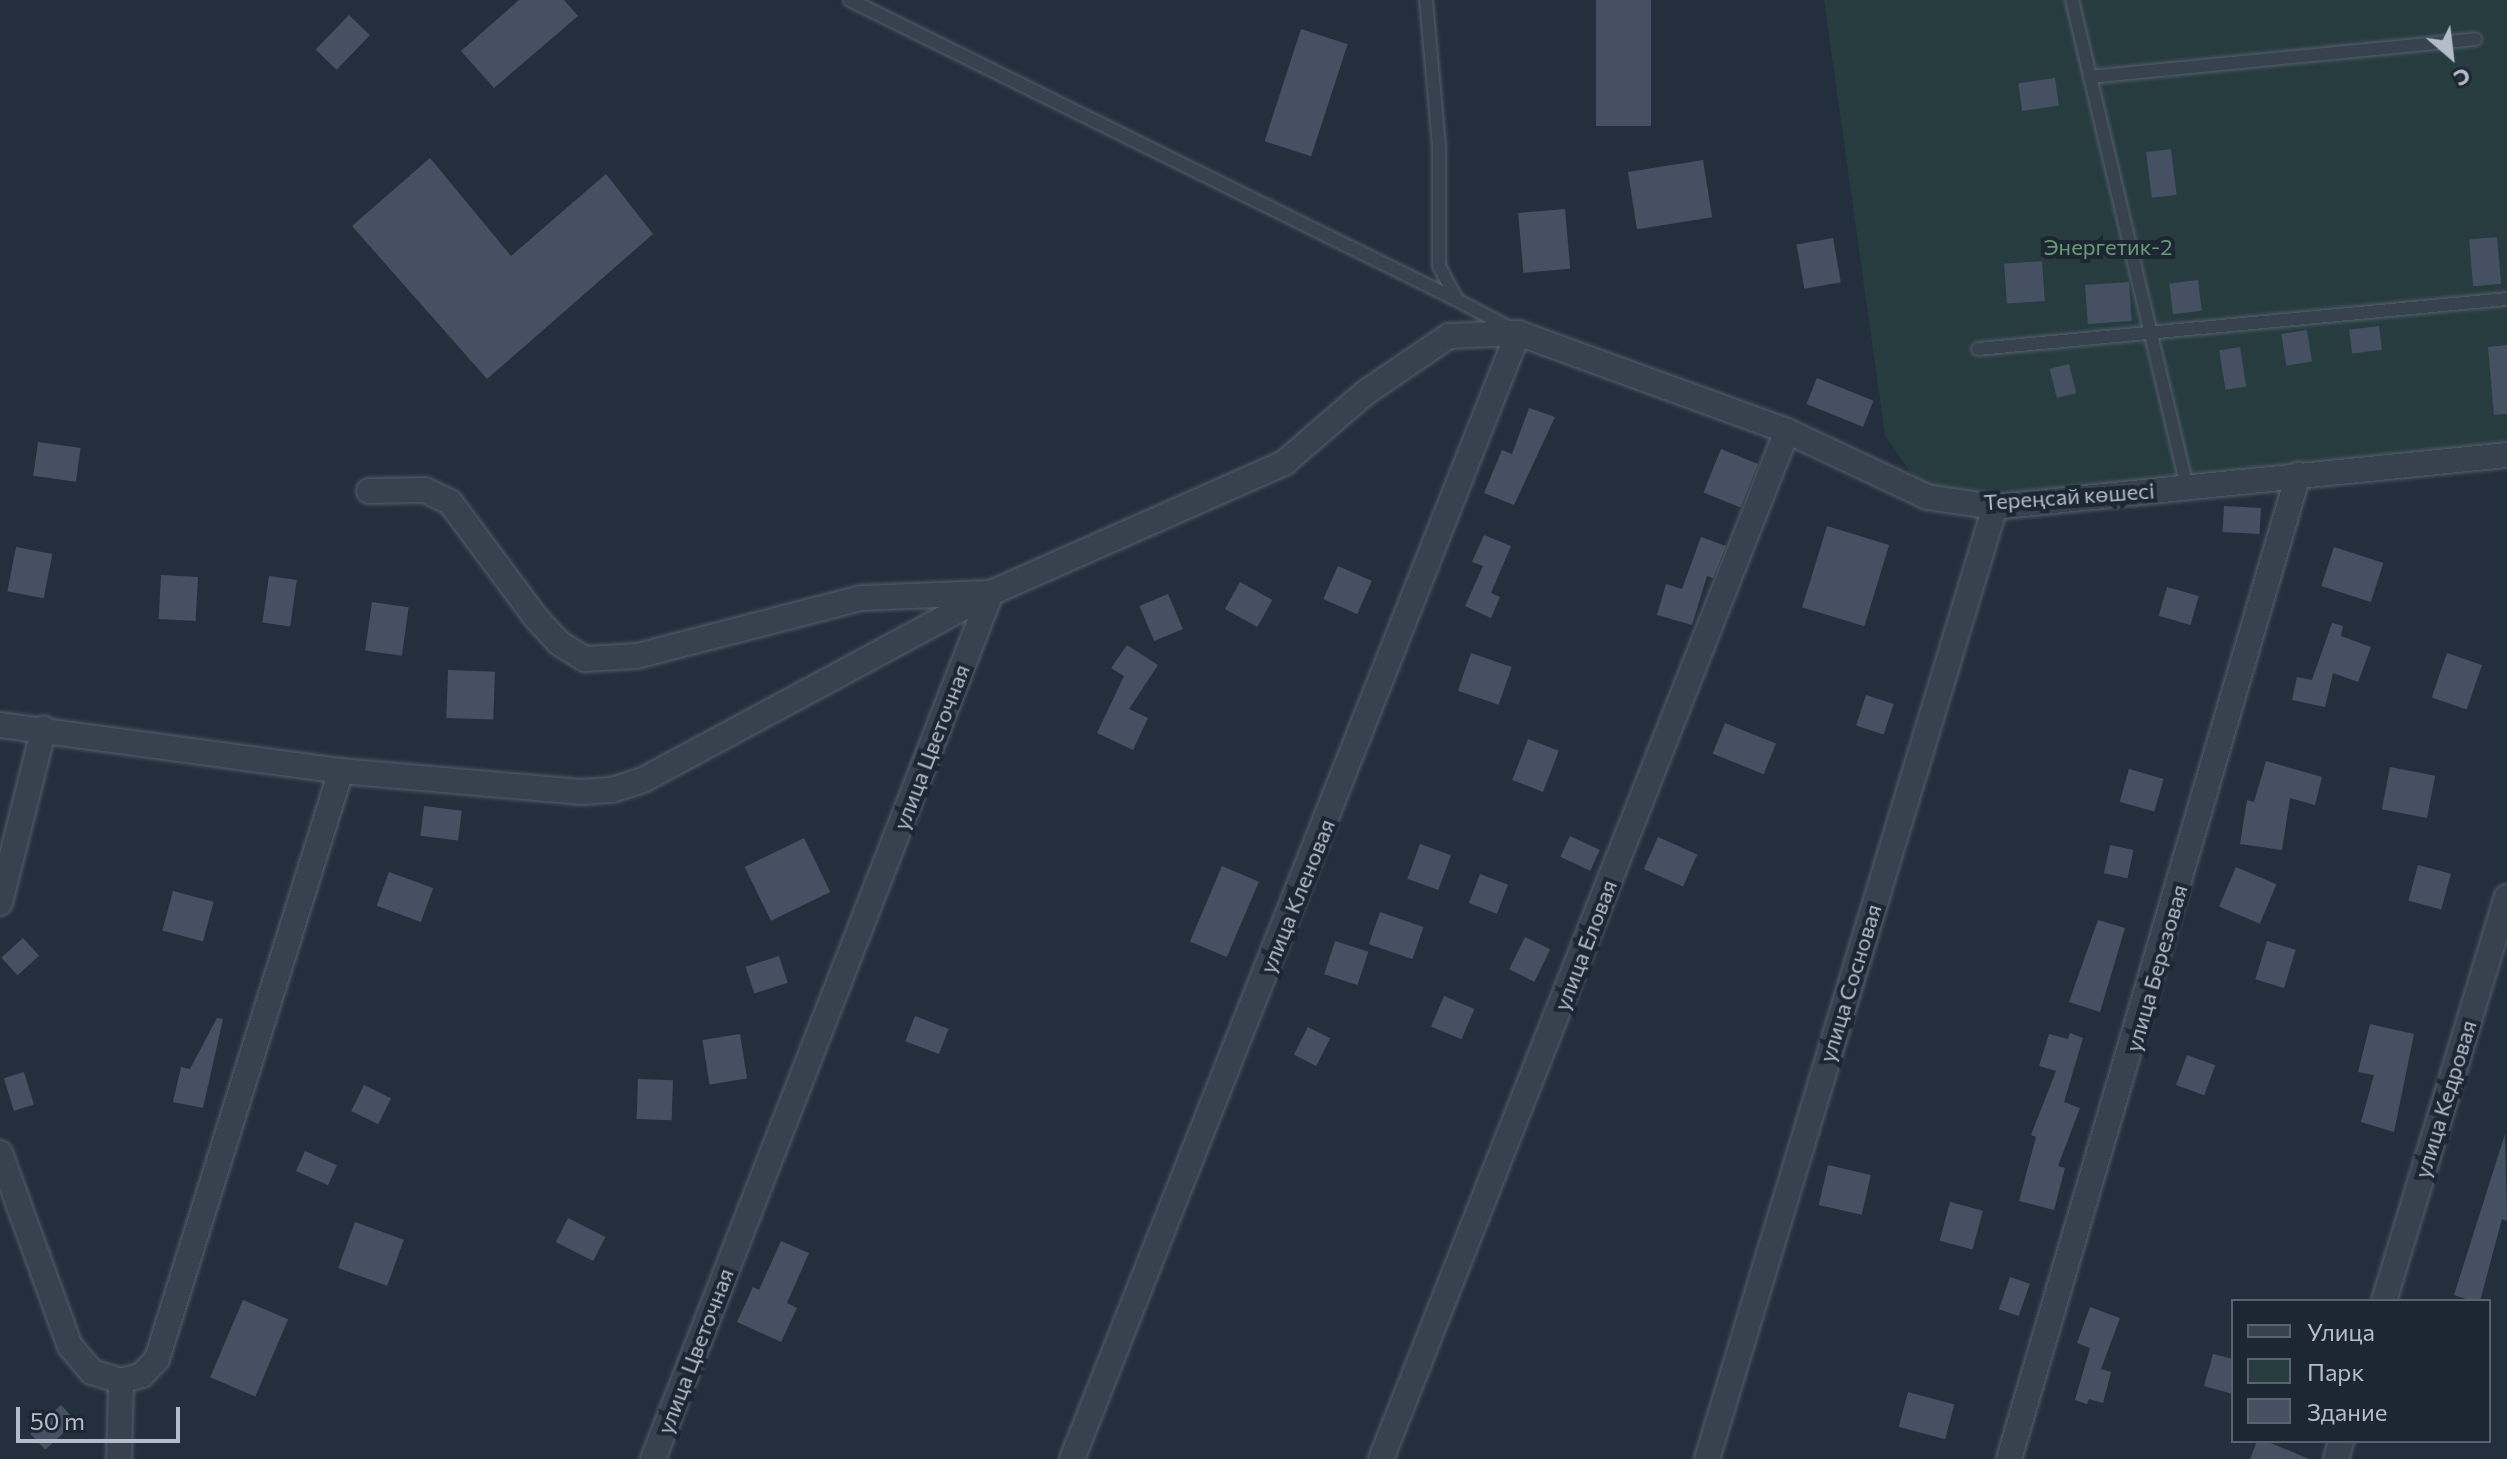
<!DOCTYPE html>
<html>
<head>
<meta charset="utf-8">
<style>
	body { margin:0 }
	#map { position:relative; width:2507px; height:1459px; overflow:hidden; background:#242f3e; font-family:Commissioner,sans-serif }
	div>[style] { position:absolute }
	.green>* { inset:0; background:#263c3f }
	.building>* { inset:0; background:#455162; transform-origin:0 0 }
	.roads { filter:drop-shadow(0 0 2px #565f6c) drop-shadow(0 0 2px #565f6c) }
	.service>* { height:12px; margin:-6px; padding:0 6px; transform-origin:6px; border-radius:6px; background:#38414e }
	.minor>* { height:24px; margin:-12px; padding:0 12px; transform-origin:12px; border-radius:12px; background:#38414e }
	span { translate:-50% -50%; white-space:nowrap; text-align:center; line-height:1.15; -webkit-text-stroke:8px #1d2633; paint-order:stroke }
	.park-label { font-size:22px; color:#6b9a76 }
	.street-label { font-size:22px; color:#b4bcc9 }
	.legend { position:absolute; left:2231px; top:1299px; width:260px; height:144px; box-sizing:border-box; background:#1d2633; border:2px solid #59626f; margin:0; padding:10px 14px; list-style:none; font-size:24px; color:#b4bcc9 }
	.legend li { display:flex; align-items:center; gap:16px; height:40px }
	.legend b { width:40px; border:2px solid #59626f }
	.north { position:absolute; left:2411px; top:16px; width:80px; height:80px; -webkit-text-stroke:6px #1d2633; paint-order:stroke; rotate:152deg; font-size:22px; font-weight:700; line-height:32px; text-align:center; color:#b4bcc9 }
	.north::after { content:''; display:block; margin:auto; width:28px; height:36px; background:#b4bcc9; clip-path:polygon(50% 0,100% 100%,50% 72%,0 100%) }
	.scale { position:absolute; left:16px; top:1407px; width:164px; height:36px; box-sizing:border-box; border:4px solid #b4bcc9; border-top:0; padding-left:10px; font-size:24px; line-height:28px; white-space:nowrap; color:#b4bcc9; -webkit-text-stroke:6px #1d2633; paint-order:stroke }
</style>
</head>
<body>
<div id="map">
	<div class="green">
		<i style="clip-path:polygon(1824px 0,2507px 0,2507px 455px,1995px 507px,1927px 497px,1885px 435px)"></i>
	</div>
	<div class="building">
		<i style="clip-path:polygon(519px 0,564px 0,578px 16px,494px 88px,461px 51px)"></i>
		<i style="left:1596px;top:0;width:55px;height:126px"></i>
		<i style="left:349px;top:15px;width:29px;height:48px;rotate:44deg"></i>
		<i style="left:1301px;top:29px;width:49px;height:118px;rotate:18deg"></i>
		<i style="left:2055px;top:78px;width:28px;height:37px;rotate:82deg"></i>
		<i style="left:2171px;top:149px;width:46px;height:25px;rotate:83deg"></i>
		<i style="clip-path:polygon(430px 158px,511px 256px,606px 174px,653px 234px,487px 379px,352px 226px)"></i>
		<i style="left:1703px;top:160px;width:58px;height:76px;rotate:81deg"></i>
		<i style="left:1565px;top:209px;width:60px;height:47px;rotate:85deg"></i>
		<i style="left:2497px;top:237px;width:47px;height:28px;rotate:85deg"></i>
		<i style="left:1833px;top:238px;width:45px;height:37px;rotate:80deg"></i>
		<i style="left:2042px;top:261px;width:40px;height:38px;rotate:86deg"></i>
		<i style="left:2198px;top:280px;width:31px;height:29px;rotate:83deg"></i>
		<i style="left:2129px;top:282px;width:39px;height:44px;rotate:86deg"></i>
		<i style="left:2379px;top:326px;width:24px;height:30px;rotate:83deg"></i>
		<i style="left:2307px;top:330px;width:32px;height:26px;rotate:81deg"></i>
		<i style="clip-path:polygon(2507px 345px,2507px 414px,2494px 415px,2488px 347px)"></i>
		<i style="left:2240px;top:347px;width:40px;height:21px;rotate:81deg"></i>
		<i style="left:2069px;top:364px;width:30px;height:20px;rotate:76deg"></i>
		<i style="left:1817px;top:378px;width:61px;height:28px;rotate:22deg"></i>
		<i style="clip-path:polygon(1529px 408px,1555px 417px,1514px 505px,1484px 493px,1502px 450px,1512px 454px)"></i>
		<i style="left:38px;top:442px;width:43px;height:34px;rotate:8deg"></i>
		<i style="left:1721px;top:449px;width:40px;height:47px;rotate:22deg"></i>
		<i style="left:2224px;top:506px;width:37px;height:26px;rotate:3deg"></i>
		<i style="left:1827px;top:526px;width:65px;height:85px;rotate:17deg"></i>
		<i style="clip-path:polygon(1484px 535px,1511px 546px,1491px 593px,1500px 597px,1491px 618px,1465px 606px,1483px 566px,1472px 562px)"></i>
		<i style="clip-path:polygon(1701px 537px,1726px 546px,1713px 578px,1707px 576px,1692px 625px,1657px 615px,1666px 584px,1682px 589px)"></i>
		<i style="left:16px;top:547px;width:37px;height:45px;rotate:11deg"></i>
		<i style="left:2334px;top:547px;width:52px;height:41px;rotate:18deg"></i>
		<i style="left:1338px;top:566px;width:37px;height:36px;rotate:24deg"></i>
		<i style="left:161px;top:575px;width:37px;height:44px;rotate:3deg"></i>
		<i style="left:269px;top:576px;width:28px;height:47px;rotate:8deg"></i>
		<i style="left:1240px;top:582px;width:37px;height:31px;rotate:29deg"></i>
		<i style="left:2167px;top:587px;width:33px;height:30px;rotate:16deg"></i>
		<i style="left:1168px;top:594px;width:38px;height:31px;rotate:67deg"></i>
		<i style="left:372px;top:602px;width:37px;height:49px;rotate:8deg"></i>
		<i style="clip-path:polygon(2332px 623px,2343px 626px,2341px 636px,2371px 647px,2358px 682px,2333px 673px,2325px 707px,2292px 700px,2297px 677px,2312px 680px)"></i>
		<i style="clip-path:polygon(1127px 645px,1158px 665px,1129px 709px,1148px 718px,1133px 750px,1097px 733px,1124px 676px,1111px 668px)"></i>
		<i style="left:1471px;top:653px;width:43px;height:40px;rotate:19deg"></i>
		<i style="left:2447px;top:653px;width:37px;height:47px;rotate:19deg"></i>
		<i style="left:448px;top:670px;width:47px;height:48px;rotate:2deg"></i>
		<i style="left:1866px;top:695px;width:29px;height:32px;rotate:18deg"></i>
		<i style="left:1725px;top:723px;width:55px;height:33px;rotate:22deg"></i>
		<i style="left:1528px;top:739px;width:33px;height:44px;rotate:21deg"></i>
		<i style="clip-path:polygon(2266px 761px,2322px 777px,2315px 805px,2290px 798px,2282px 850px,2240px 844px,2247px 800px,2254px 802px)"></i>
		<i style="left:2390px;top:767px;width:46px;height:43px;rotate:11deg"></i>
		<i style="left:2129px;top:769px;width:36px;height:34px;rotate:16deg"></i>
		<i style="left:424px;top:806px;width:38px;height:30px;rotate:7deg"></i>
		<i style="left:1570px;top:836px;width:33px;height:23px;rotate:25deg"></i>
		<i style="left:1658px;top:837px;width:43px;height:35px;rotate:24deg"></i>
		<i style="left:804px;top:838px;width:60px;height:66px;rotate:64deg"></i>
		<i style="left:1420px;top:844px;width:33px;height:37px;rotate:20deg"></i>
		<i style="left:2110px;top:845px;width:24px;height:29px;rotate:12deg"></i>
		<i style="left:2418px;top:865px;width:34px;height:37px;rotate:15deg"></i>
		<i style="left:1222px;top:866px;width:40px;height:82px;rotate:23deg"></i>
		<i style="left:2236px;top:867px;width:44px;height:43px;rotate:23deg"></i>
		<i style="left:389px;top:872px;width:47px;height:36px;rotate:20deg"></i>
		<i style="left:1480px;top:874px;width:30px;height:31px;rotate:21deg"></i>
		<i style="left:173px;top:891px;width:42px;height:41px;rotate:15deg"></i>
		<i style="left:1380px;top:912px;width:46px;height:34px;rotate:19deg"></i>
		<i style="clip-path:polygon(2098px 920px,2125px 928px,2100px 1012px,2069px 1002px)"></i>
		<i style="left:1525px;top:937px;width:28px;height:36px;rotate:26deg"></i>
		<i style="left:23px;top:938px;width:24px;height:29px;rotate:48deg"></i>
		<i style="left:1335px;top:941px;width:35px;height:35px;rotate:18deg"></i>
		<i style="left:2267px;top:941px;width:30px;height:40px;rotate:17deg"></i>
		<i style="left:779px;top:956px;width:28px;height:35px;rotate:72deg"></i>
		<i style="left:1444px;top:996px;width:33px;height:33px;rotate:23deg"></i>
		<i style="left:915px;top:1016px;width:36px;height:27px;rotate:21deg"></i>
		<i style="clip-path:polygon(217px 1018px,223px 1019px,203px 1108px,173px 1102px,181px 1067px,190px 1069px)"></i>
		<i style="clip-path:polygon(2370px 1024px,2414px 1034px,2394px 1132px,2361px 1122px,2374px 1075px,2358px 1072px)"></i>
		<i style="left:1308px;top:1027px;width:25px;height:31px;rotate:27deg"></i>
		<i style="clip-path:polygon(2070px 1033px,2083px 1038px,2064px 1102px,2080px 1108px,2058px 1166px,2065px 1168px,2054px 1210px,2019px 1201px,2036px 1137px,2031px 1135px,2056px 1071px,2039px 1066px,2049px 1034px,2068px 1039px)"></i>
		<i style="left:740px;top:1034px;width:45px;height:38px;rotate:81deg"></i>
		<i style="left:2187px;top:1055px;width:30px;height:32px;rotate:20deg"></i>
		<i style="left:24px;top:1072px;width:34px;height:21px;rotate:73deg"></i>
		<i style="left:638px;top:1079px;width:35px;height:40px;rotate:2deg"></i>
		<i style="left:364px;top:1085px;width:30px;height:29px;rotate:26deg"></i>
		<i style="clip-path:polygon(2505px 1134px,2507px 1221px,2502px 1219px,2480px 1301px,2472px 1301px,2454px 1295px)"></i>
		<i style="left:305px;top:1151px;width:35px;height:22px;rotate:24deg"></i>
		<i style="left:1828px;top:1165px;width:44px;height:41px;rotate:13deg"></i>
		<i style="left:1950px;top:1202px;width:34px;height:40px;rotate:15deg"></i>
		<i style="left:568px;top:1218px;width:42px;height:27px;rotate:27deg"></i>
		<i style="left:355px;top:1222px;width:52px;height:49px;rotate:20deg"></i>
		<i style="clip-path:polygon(781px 1241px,809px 1253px,787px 1303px,797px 1308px,781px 1342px,737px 1322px,753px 1287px,759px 1290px)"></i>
		<i style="left:2010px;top:1277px;width:21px;height:34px;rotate:19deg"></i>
		<i style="left:243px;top:1300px;width:49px;height:84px;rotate:23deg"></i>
		<i style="clip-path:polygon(2090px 1307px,2120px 1318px,2101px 1369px,2111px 1372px,2103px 1403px,2089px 1399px,2087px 1404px,2075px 1400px,2090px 1348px,2077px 1343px)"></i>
		<i style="clip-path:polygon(2213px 1354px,2233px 1359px,2233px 1394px,2204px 1386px)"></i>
		<i style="left:1908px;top:1392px;width:48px;height:36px;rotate:15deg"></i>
		<i style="left:61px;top:1405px;width:22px;height:42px;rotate:47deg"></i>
		<i style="clip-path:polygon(2257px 1441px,2266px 1441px,2309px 1459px,2250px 1459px)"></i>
	</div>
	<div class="roads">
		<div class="service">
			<i style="left:850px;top:0;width:677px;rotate:26.3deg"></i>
			<i style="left:1426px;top:0;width:147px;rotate:84.9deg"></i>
			<i style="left:1439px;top:146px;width:120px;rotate:90deg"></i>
			<i style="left:1439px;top:266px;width:38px;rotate:62deg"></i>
			<i style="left:1457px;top:300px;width:62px;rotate:27.8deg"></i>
			<i style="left:2072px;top:0;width:500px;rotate:76.71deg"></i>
			<i style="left:2090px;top:77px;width:387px;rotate:-5.6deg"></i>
			<i style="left:1978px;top:349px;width:531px;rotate:-5.4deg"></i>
		</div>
		<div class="minor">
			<i style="left:369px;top:491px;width:56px;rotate:-1deg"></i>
			<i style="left:425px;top:490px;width:28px;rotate:26deg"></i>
			<i style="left:450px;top:502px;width:144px;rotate:53.4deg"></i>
			<i style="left:536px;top:618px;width:34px;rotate:47deg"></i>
			<i style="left:559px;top:643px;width:31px;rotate:32deg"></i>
			<i style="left:585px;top:659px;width:52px;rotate:-3.3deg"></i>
			<i style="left:637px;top:656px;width:231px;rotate:-14.5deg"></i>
			<i style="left:861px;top:598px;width:127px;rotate:-2.3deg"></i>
			<i style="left:0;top:725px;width:344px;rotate:7.7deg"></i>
			<i style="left:341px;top:771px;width:241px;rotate:5deg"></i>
			<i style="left:581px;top:792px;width:31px;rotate:-4deg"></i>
			<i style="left:612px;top:790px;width:33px;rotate:-18deg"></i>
			<i style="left:643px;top:780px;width:395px;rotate:-28.3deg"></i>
			<i style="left:0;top:903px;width:180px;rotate:-75.9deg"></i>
			<i style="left:0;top:1153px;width:205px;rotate:70.1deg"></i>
			<i style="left:70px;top:1346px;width:34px;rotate:50deg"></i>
			<i style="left:92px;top:1372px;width:30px;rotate:17deg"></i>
			<i style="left:121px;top:1381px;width:22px;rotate:-16deg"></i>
			<i style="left:142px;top:1375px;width:22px;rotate:-47deg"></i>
			<i style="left:157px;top:1359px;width:616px;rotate:-72.62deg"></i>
			<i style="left:2384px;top:1301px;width:422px;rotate:-73.1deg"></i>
			<i style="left:119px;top:1459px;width:78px;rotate:-88.5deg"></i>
			<i style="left:653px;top:1459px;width:930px;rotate:-68.68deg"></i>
			<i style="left:991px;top:593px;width:321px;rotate:-23.9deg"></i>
			<i style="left:1284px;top:463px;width:107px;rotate:-40.8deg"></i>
			<i style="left:1365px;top:393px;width:102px;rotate:-34.2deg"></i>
			<i style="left:1449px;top:336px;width:69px;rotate:-2.5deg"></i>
			<i style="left:1518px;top:333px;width:286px;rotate:20deg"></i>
			<i style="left:1787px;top:431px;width:155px;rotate:25.2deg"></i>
			<i style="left:1927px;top:497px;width:69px;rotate:8.4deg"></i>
			<i style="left:1995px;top:507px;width:515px;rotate:-5.8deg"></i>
			<i style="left:1072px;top:1459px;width:1211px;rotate:-68.39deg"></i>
			<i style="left:1381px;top:1459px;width:1105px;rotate:-68.45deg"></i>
			<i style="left:1707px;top:1459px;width:995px;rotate:-73.17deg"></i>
			<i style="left:2009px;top:1459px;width:1026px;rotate:-73.63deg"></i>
			<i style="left:2336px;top:1459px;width:19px;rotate:-74deg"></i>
		</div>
	</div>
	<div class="park-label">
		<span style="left:2108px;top:247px">Энергетик-2</span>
	</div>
	<div class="street-label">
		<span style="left:2069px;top:496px;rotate:-4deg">Тереңсай көшесі</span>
		<span style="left:931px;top:747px;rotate:-69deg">улица Цветочная</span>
		<span style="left:1297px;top:896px;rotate:-68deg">улица Кленовая</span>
		<span style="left:1585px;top:945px;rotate:-69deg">улица Еловая</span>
		<span style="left:2156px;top:968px;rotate:-74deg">улица Березовая</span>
		<span style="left:1850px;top:983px;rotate:-73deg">улица Сосновая</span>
		<span style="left:2445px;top:1099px;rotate:-73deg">улица Кедровая</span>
		<span style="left:695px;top:1351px;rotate:-69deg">улица Цветочная</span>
	</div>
	<ul class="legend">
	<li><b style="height:10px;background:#38414e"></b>Улица</li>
	<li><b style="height:22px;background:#263c3f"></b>Парк</li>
	<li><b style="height:22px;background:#455162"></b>Здание</li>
	</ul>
	<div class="north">С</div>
	<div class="scale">50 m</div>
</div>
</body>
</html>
